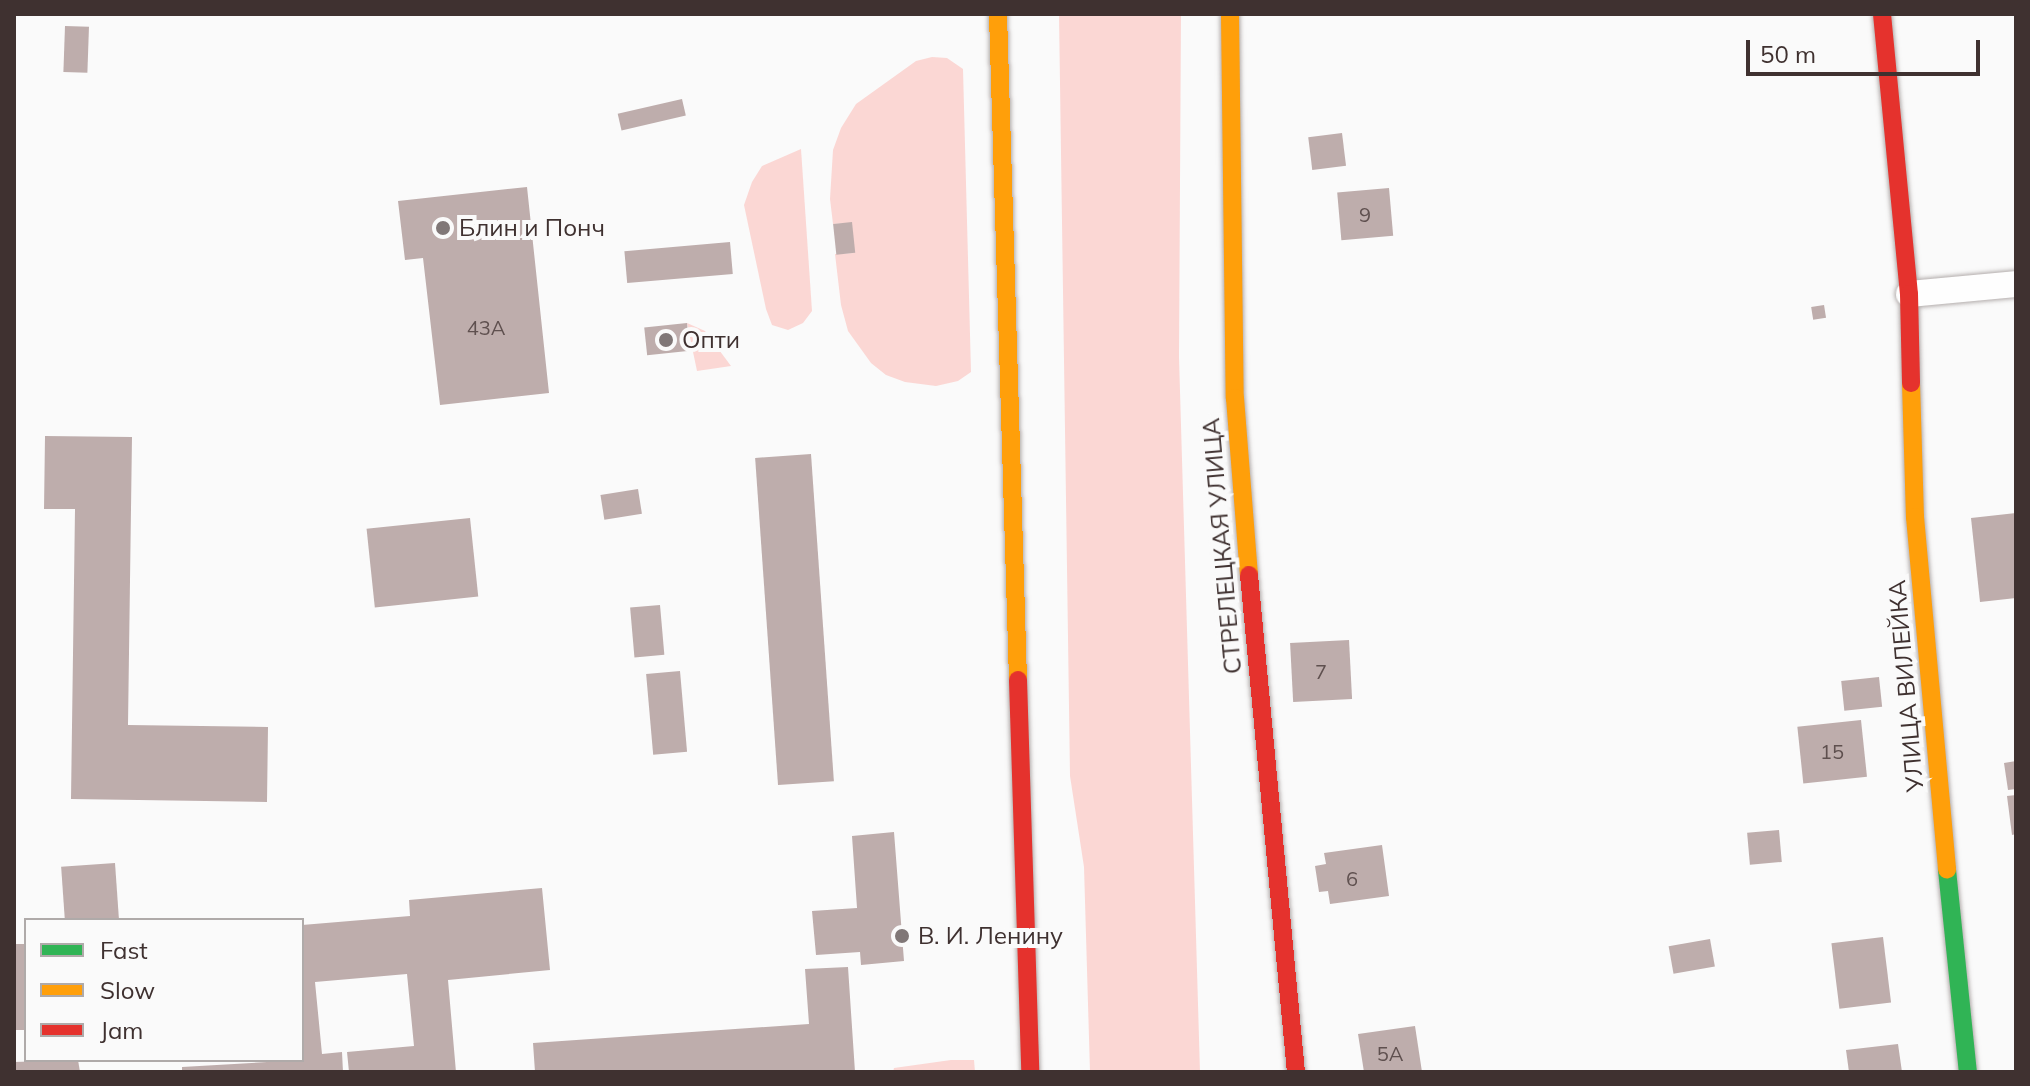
<!DOCTYPE html>
<html>
<head>
<meta charset="utf-8">
<style>
	body { margin:0 }
	#map { position:relative; width:2030px; height:1086px; overflow:hidden; background:#fafafa; font-family:Mulish,sans-serif }
	div>[style] { position:absolute }
	.green>* { inset:0; background:#fbd7d4 }
	.building>* { inset:0; background:#beadac; transform-origin:0 0 }
	.roads { filter:drop-shadow(0 0 2px #b4aead) drop-shadow(0 0 2px #b4aead) }
	.street>* { height:26px; margin:-13px; padding:0 13px; transform-origin:13px; border-radius:13px; background:#fefefe }
	.fast>* { height:18px; margin:-9px; padding:0 9px; transform-origin:9px; border-radius:9px; background:#30b455 }
	.slow>* { height:18px; margin:-9px; padding:0 9px; transform-origin:9px; border-radius:9px; background:#ff9f0a }
	.jam>* { height:18px; margin:-9px; padding:0 9px; transform-origin:9px; border-radius:9px; background:#e5322d }
	.dots>* { width:22px; height:22px; translate:-50% -50%; box-sizing:border-box; border:4px solid #fafafa; border-radius:50% }
	span { translate:-50% -50%; white-space:nowrap; text-align:center; line-height:1.15; -webkit-text-stroke:8px #fafafa; paint-order:stroke }
	.number-label { font-size:20px; color:#5f504f }
	.number-label span { -webkit-text-stroke-width:0 }
	.poi-label { font-size:24px; color:#3f3130 }
	.left { translate:0 -50%; text-align:left }
	.street-label { font-size:24px; color:#3f3130 }
	.frame { position:absolute; inset:0; border:16px solid #3f3130; pointer-events:none }
	.legend { position:absolute; left:24px; top:918px; width:280px; height:144px; box-sizing:border-box; background:#fafafa; border:2px solid #afaaa9; margin:0; padding:10px 14px; list-style:none; font-size:24px; color:#3f3130 }
	.legend li { display:flex; align-items:center; gap:16px; height:40px }
	.legend b { width:40px; border:2px solid #afaaa9 }
	.scale { position:absolute; left:1746px; top:40px; width:234px; height:36px; box-sizing:border-box; border:4px solid #3f3130; border-top:0; padding-left:10px; font-size:24px; line-height:28px; white-space:nowrap; color:#3f3130; -webkit-text-stroke:6px #fafafa; paint-order:stroke }
</style>
</head>
<body>
<div id="map">
	<div class="green">
		<i style="clip-path:polygon(1059px 14px,1181px 14px,1179px 357px,1200px 1072px,1090px 1072px,1084px 867px,1070px 776px)"></i>
		<i style="clip-path:polygon(932px 57px,947px 58px,963px 69px,971px 372px,958px 381px,936px 386px,905px 382px,886px 375px,871px 363px,848px 331px,841px 305px,835px 254px,854px 253px,851px 223px,833px 224px,830px 199px,833px 150px,841px 128px,856px 104px,916px 61px)"></i>
		<i style="clip-path:polygon(801px 149px,812px 311px,803px 323px,788px 330px,772px 325px,766px 309px,744px 205px,752px 182px,762px 166px)"></i>
		<i style="clip-path:polygon(687px 323px,705px 331px,731px 366px,697px 371px)"></i>
		<i style="clip-path:polygon(951px 1060px,974px 1060px,975px 1072px,893px 1072px,894px 1068px)"></i>
	</div>
	<div class="building">
		<i style="left:65px;top:26px;width:24px;height:46px;rotate:2deg"></i>
		<i style="left:682px;top:99px;width:17px;height:66px;rotate:77deg"></i>
		<i style="left:1342px;top:133px;width:33px;height:34px;rotate:83deg"></i>
		<i style="clip-path:polygon(527px 187px,549px 393px,440px 405px,423px 258px,405px 260px,398px 201px)"></i>
		<i style="left:1389px;top:188px;width:48px;height:52px;rotate:85deg"></i>
		<i style="left:852px;top:222px;width:31px;height:19px;rotate:84deg"></i>
		<i style="left:730px;top:242px;width:32px;height:106px;rotate:85deg"></i>
		<i style="left:1824px;top:305px;width:13px;height:13px;rotate:81deg"></i>
		<i style="left:687px;top:323px;width:28px;height:43px;rotate:84deg"></i>
		<i style="clip-path:polygon(45px 436px,132px 437px,128px 725px,268px 727px,267px 802px,71px 799px,75px 509px,44px 509px)"></i>
		<i style="left:811px;top:454px;width:328px;height:56px;rotate:86deg"></i>
		<i style="left:638px;top:489px;width:25px;height:38px;rotate:81deg"></i>
		<i style="clip-path:polygon(2016px 513px,2016px 598px,1980px 602px,1971px 518px)"></i>
		<i style="left:470px;top:518px;width:79px;height:104px;rotate:84deg"></i>
		<i style="left:660px;top:605px;width:50px;height:30px;rotate:85deg"></i>
		<i style="left:1349px;top:640px;width:59px;height:59px;rotate:87deg"></i>
		<i style="left:680px;top:671px;width:81px;height:34px;rotate:85deg"></i>
		<i style="left:1879px;top:677px;width:30px;height:38px;rotate:84deg"></i>
		<i style="left:1861px;top:720px;width:57px;height:64px;rotate:84deg"></i>
		<i style="clip-path:polygon(2016px 761px,2016px 789px,2008px 790px,2004px 763px)"></i>
		<i style="clip-path:polygon(2016px 795px,2016px 834px,2012px 835px,2007px 796px)"></i>
		<i style="left:1779px;top:830px;width:32px;height:32px;rotate:85deg"></i>
		<i style="clip-path:polygon(894px 832px,904px 961px,861px 965px,860px 952px,816px 955px,812px 911px,857px 908px,852px 836px)"></i>
		<i style="clip-path:polygon(1382px 845px,1389px 896px,1330px 904px,1328px 891px,1319px 892px,1315px 866px,1326px 864px,1324px 853px)"></i>
		<i style="left:115px;top:863px;width:56px;height:54px;rotate:86deg"></i>
		<i style="clip-path:polygon(542px 888px,550px 970px,448px 980px,456px 1072px,349px 1072px,347px 1052px,414px 1046px,407px 974px,315px 982px,322px 1054px,342px 1052px,343px 1072px,182px 1072px,182px 1067px,302px 1060px,302px 925px,410px 916px,409px 900px)"></i>
		<i style="left:1883px;top:937px;width:66px;height:52px;rotate:83deg"></i>
		<i style="left:1710px;top:939px;width:28px;height:42px;rotate:80deg"></i>
		<i style="left:26px;top:944px;width:86px;height:12px;rotate:90deg"></i>
		<i style="clip-path:polygon(848px 967px,855px 1072px,535px 1072px,533px 1043px,809px 1024px,805px 969px)"></i>
		<i style="clip-path:polygon(1415px 1026px,1422px 1072px,1364px 1072px,1358px 1034px)"></i>
		<i style="clip-path:polygon(1898px 1044px,1902px 1072px,1849px 1072px,1846px 1050px)"></i>
		<i style="clip-path:polygon(78px 1060px,80px 1072px,14px 1072px,14px 1062px)"></i>
	</div>
	<div class="roads">
		<div class="street">
			<i style="left:1909px;top:294px;width:107px;rotate:-5.3deg"></i>
		</div>
		<div class="fast">
			<i style="left:1947px;top:870px;width:203px;rotate:84.1deg"></i>
		</div>
		<div class="slow">
			<i style="left:998px;top:14px;width:666px;rotate:88.28deg"></i>
			<i style="left:1230px;top:14px;width:384px;rotate:89.3deg"></i>
			<i style="left:1235px;top:398px;width:178px;rotate:85.5deg"></i>
			<i style="left:1911px;top:383px;width:134px;rotate:88.3deg"></i>
			<i style="left:1915px;top:517px;width:354px;rotate:84.8deg"></i>
		</div>
		<div class="jam">
			<i style="left:1882px;top:14px;width:281px;rotate:84.5deg"></i>
			<i style="left:1909px;top:294px;width:89px;rotate:88.7deg"></i>
			<i style="left:1249px;top:575px;width:499px;rotate:84.6deg"></i>
			<i style="left:1018px;top:680px;width:392px;rotate:88.2deg"></i>
		</div>
	</div>
	<div class="dots">
		<i style="left:443px;top:228px;background:#807777"></i>
		<i style="left:666px;top:340px;background:#807777"></i>
		<i style="left:902px;top:936px;background:#807777"></i>
	</div>
	<div class="number-label">
		<span style="left:1365px;top:214px">9</span>
		<span style="left:486px;top:327px">43А</span>
		<span style="left:1321px;top:671px">7</span>
		<span style="left:1832px;top:751px">15</span>
		<span style="left:1352px;top:878px">6</span>
		<span style="left:1390px;top:1053px">5А</span>
	</div>
	<div class="poi-label">
		<span class="left" style="left:459px;top:228px">Блин и Понч</span>
		<span class="left" style="left:682px;top:340px">Опти</span>
		<span class="left" style="left:918px;top:936px">В. И. Ленину</span>
	</div>
	<div class="street-label">
		<span style="left:1222px;top:546px;rotate:-95deg">СТРЕЛЕЦКАЯ УЛИЦА</span>
		<span style="left:1906px;top:686px;rotate:-95deg">УЛИЦА ВИЛЕЙКА</span>
	</div>
	<div class="frame"></div>
	<ul class="legend">
	<li><b style="height:10px;background:#30b455"></b>Fast</li>
	<li><b style="height:10px;background:#ff9f0a"></b>Slow</li>
	<li><b style="height:10px;background:#e5322d"></b>Jam</li>
	</ul>
	<div class="scale">50 m</div>
</div>
</body>
</html>
